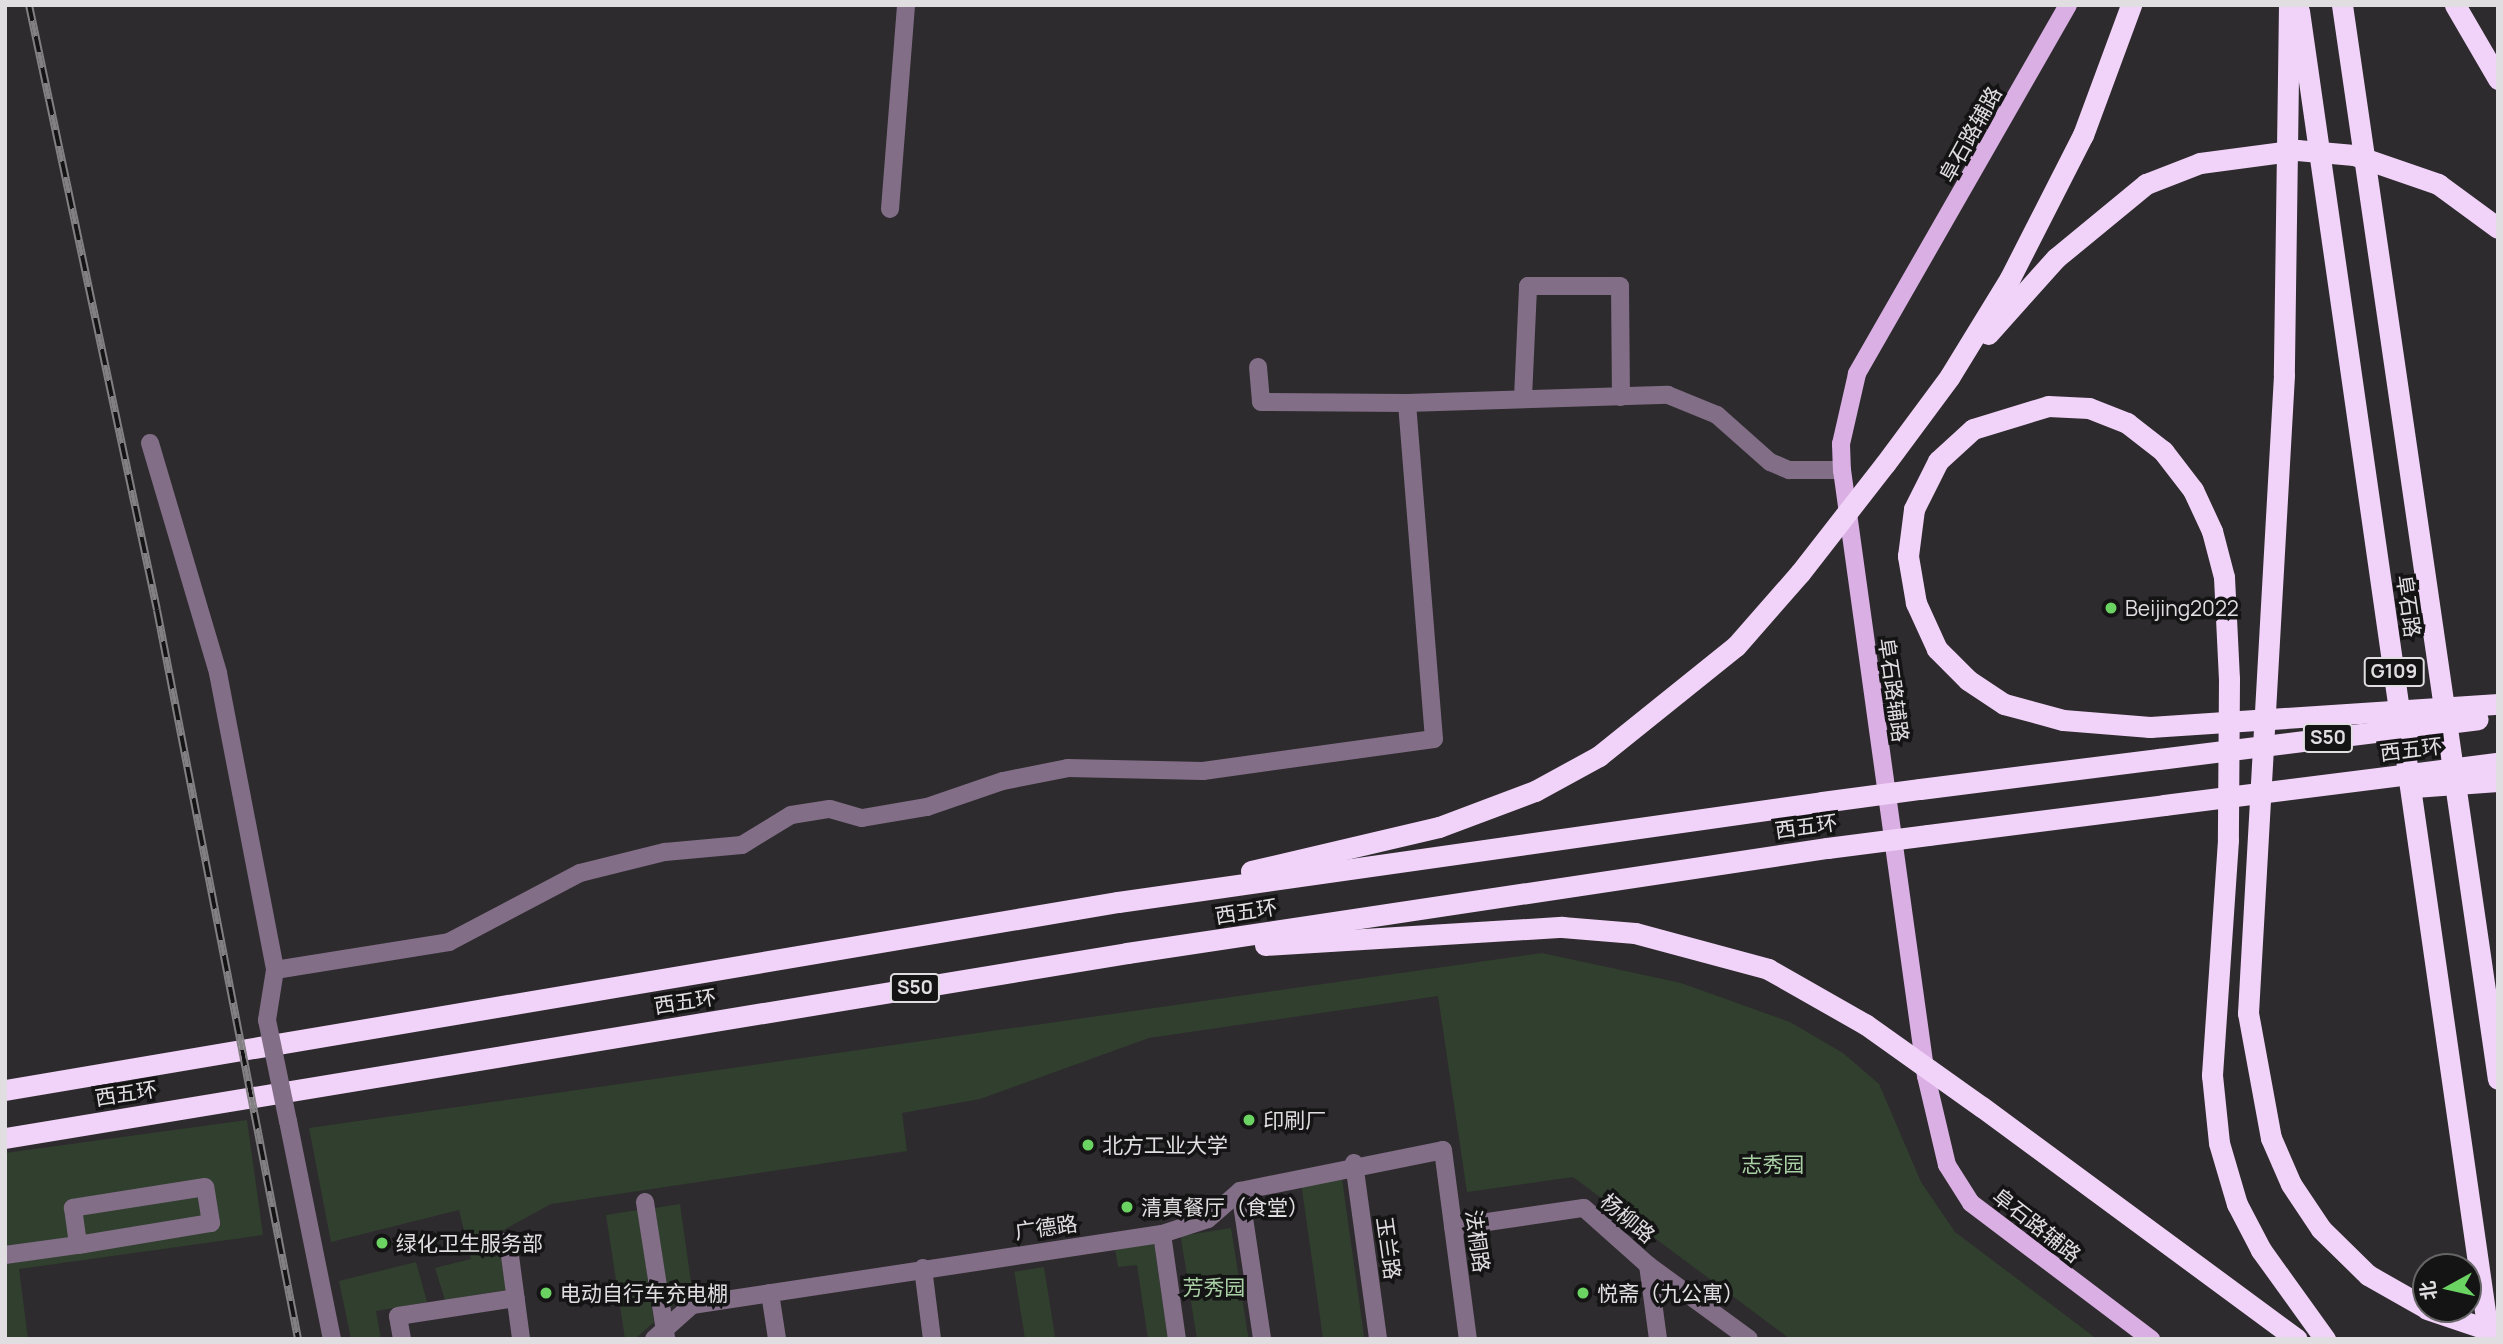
<!DOCTYPE html>
<html>
<head>
<meta charset="utf-8">
<style>
	body { margin:0 }
	#map { position:relative; width:2503px; height:1344px; overflow:hidden; background:#2d2b2d; font-family:Manrope,"Noto Sans SC",sans-serif }
	div>[style] { position:absolute }
	.green>* { inset:0; background:#313f2f; transform-origin:0 0 }
	.minor>* { height:18px; margin:-9px; padding:0 9px; transform-origin:9px; border-radius:9px; background:#826e87 }
	.major>* { height:18px; margin:-9px; padding:0 9px; transform-origin:9px; border-radius:9px; background:#daafe4 }
	.highway>* { height:21px; margin:-10.5px; padding:0 10.5px; transform-origin:10.5px; border-radius:10.5px; background:#f1d2f8 }
	.rail>* { height:8px; margin-top:-4px; transform-origin:0; background:repeating-linear-gradient(90deg,#151415 0 16px,#828082 0 32px); box-sizing:border-box; border-block:2px solid #828082 }
	.minor-bridge>* { height:18px; margin:-9px; padding:0 9px; transform-origin:9px; border-radius:9px; background:#826e87 }
	.highway-bridge>* { height:21px; margin:-10.5px; padding:0 10.5px; transform-origin:10.5px; border-radius:10.5px; background:#f1d2f8 }
	.dots>* { width:19px; height:19px; translate:-50% -50%; box-sizing:border-box; border:4px solid #151415; border-radius:50% }
	span { translate:-50% -50%; white-space:nowrap; text-align:center; line-height:1.15; -webkit-text-stroke:7px #151415; paint-order:stroke }
	.shield-label span { padding:2px 5px; background:#151415; border:2px solid; border-radius:5px; -webkit-text-stroke-width:0 }
	.shield-label { font-size:19px; color:#e0dee0; font-weight:700 }
	.street-label { font-size:21px; color:#e0dee0 }
	.poi-label { font-size:21px; color:#e0dee0 }
	.left { translate:0 -50%; text-align:left }
	.park-label { font-size:21px; color:#a9cfa5 }
	.frame { position:absolute; inset:0; border:7px solid #e0dee0; pointer-events:none }
	.north { position:absolute; left:2412px; top:1253px; width:70px; height:70px; box-sizing:border-box; background:#151415; border:2px solid #666566; border-radius:50%; rotate:262deg; font-size:19px; font-weight:700; line-height:28px; text-align:center; color:#e0dee0 }
	.north::after { content:''; display:block; margin:auto; width:24px; height:32px; background:#6bd362; clip-path:polygon(50% 0,100% 100%,50% 72%,0 100%) }
</style>
</head>
<body>
<div id="map">
	<div class="green">
		<i style="clip-path:polygon(1542px 953px,1681px 983px,1790px 1022px,1843px 1053px,1879px 1084px,1921px 1182px,1955px 1232px,2097px 1339px,1790px 1339px,1573px 1177px,1467px 1192px,1438px 996px,1149px 1038px,980px 1099px,902px 1113px,907px 1151px,551px 1204px,498px 1233px,506px 1290px,445px 1300px,435px 1268px,471px 1259px,459px 1210px,331px 1242px,309px 1128px)"></i>
		<i style="clip-path:polygon(247px 1120px,263px 1235px,19px 1269px,28px 1339px,5px 1339px,5px 1153px)"></i>
		<i style="left:1342px;top:1179px;width:162px;height:41px;rotate:82deg"></i>
		<i style="clip-path:polygon(680px 1204px,692px 1289px,669px 1309px,655px 1208px)"></i>
		<i style="clip-path:polygon(638px 1210px,654px 1322px,635px 1339px,625px 1339px,606px 1215px)"></i>
		<i style="left:1231px;top:1228px;width:112px;height:51px;rotate:81deg"></i>
		<i style="clip-path:polygon(1154px 1243px,1168px 1339px,1148px 1339px,1137px 1265px,1118px 1267px,1115px 1249px)"></i>
		<i style="clip-path:polygon(416px 1262px,427px 1302px,376px 1311px,381px 1339px,351px 1339px,339px 1281px)"></i>
		<i style="left:1044px;top:1267px;width:73px;height:30px;rotate:81deg"></i>
	</div>
	<div class="minor">
		<i style="left:890px;top:209px;width:205px;rotate:-85.5deg"></i>
		<i style="left:1258px;top:367px;width:35px;rotate:85deg"></i>
		<i style="left:1261px;top:402px;width:146px;rotate:0.4deg"></i>
		<i style="left:1523px;top:398px;width:112px;rotate:-87.4deg"></i>
		<i style="left:1528px;top:286px;width:92px"></i>
		<i style="left:1620px;top:286px;width:111px;rotate:89.5deg"></i>
		<i style="left:150px;top:443px;width:240px;rotate:73.5deg"></i>
		<i style="left:218px;top:673px;width:302px;rotate:79.1deg"></i>
		<i style="left:267px;top:1020px;width:51px;rotate:-80.9deg"></i>
		<i style="left:275px;top:970px;width:176px;rotate:-9.1deg"></i>
		<i style="left:449px;top:942px;width:148px;rotate:-27.8deg"></i>
		<i style="left:580px;top:873px;width:88px;rotate:-13.9deg"></i>
		<i style="left:665px;top:852px;width:77px;rotate:-5.2deg"></i>
		<i style="left:742px;top:845px;width:57px;rotate:-31.5deg"></i>
		<i style="left:791px;top:815px;width:39px;rotate:-9deg"></i>
		<i style="left:830px;top:809px;width:33px;rotate:16deg"></i>
		<i style="left:862px;top:818px;width:66px;rotate:-9.6deg"></i>
		<i style="left:927px;top:807px;width:80px;rotate:-18.9deg"></i>
		<i style="left:1003px;top:781px;width:66px;rotate:-11.3deg"></i>
		<i style="left:1068px;top:768px;width:135px;rotate:1.3deg"></i>
		<i style="left:1203px;top:771px;width:233px;rotate:-7.9deg"></i>
		<i style="left:1434px;top:739px;width:337px;rotate:-94.6deg"></i>
		<i style="left:1407px;top:403px;width:261px;rotate:-1.8deg"></i>
		<i style="left:1668px;top:395px;width:53px;rotate:22.2deg"></i>
		<i style="left:1717px;top:415px;width:71px;rotate:41.6deg"></i>
		<i style="left:1770px;top:462px;width:21px;rotate:23deg"></i>
		<i style="left:1789px;top:470px;width:53px"></i>
		<i style="left:288px;top:1121px;width:222px;rotate:78.6deg"></i>
		<i style="left:1354px;top:1163px;width:178px;rotate:82.2deg"></i>
		<i style="left:1240px;top:1191px;width:150px;rotate:81.5deg"></i>
		<i style="left:645px;top:1202px;width:137px;rotate:81.2deg"></i>
		<i style="left:1453px;top:1227px;width:132px;rotate:-8.3deg"></i>
		<i style="left:1584px;top:1208px;width:86px;rotate:41.7deg"></i>
		<i style="left:1648px;top:1265px;width:125px;rotate:36.2deg"></i>
		<i style="left:1162px;top:1234px;width:106px;rotate:81.9deg"></i>
		<i style="left:508px;top:1241px;width:99px;rotate:82.4deg"></i>
		<i style="left:5px;top:1255px;width:74px;rotate:-7.8deg"></i>
		<i style="left:78px;top:1245px;width:135px;rotate:-9.4deg"></i>
		<i style="left:211px;top:1223px;width:36px;rotate:-99deg"></i>
		<i style="left:205px;top:1187px;width:134px;rotate:171deg"></i>
		<i style="left:73px;top:1208px;width:37px;rotate:82deg"></i>
		<i style="left:1648px;top:1265px;width:75px;rotate:82.3deg"></i>
		<i style="left:923px;top:1268px;width:72px;rotate:82.8deg"></i>
		<i style="left:770px;top:1293px;width:47px;rotate:81.3deg"></i>
		<i style="left:402px;top:1339px;width:23px;rotate:-100deg"></i>
		<i style="left:398px;top:1316px;width:119px;rotate:-8.7deg"></i>
		<i style="left:654px;top:1339px;width:51px;rotate:-41.8deg"></i>
		<i style="left:692px;top:1305px;width:475px;rotate:-8.6deg"></i>
		<i style="left:1162px;top:1234px;width:48px;rotate:-18.1deg"></i>
		<i style="left:1208px;top:1219px;width:43px;rotate:-41.2deg"></i>
		<i style="left:1240px;top:1191px;width:207px;rotate:-11.4deg"></i>
		<i style="left:1443px;top:1150px;width:191px;rotate:82.5deg"></i>
	</div>
	<div class="major">
		<i style="left:2068px;top:5px;width:425px;rotate:119.8deg"></i>
		<i style="left:1857px;top:374px;width:72px;rotate:102.9deg"></i>
		<i style="left:1841px;top:444px;width:26px;rotate:88deg"></i>
		<i style="left:1842px;top:470px;width:612px;rotate:82.11deg"></i>
		<i style="left:1926px;top:1076px;width:91px;rotate:76.7deg"></i>
		<i style="left:1947px;top:1165px;width:45px;rotate:57.7deg"></i>
		<i style="left:1971px;top:1203px;width:226px;rotate:37.1deg"></i>
	</div>
	<div class="highway">
		<i style="left:2289px;top:5px;width:370px;rotate:90.8deg"></i>
		<i style="left:2284px;top:375px;width:639px;rotate:93.23deg"></i>
		<i style="left:2248px;top:1013px;width:127px;rotate:79.6deg"></i>
		<i style="left:2271px;top:1138px;width:50px;rotate:66.5deg"></i>
		<i style="left:2291px;top:1184px;width:54px;rotate:56.3deg"></i>
		<i style="left:2321px;top:1229px;width:66px;rotate:44.4deg"></i>
		<i style="left:2368px;top:1275px;width:67px;rotate:29.6deg"></i>
		<i style="left:2342px;top:5px;width:1085px;rotate:81.74deg"></i>
		<i style="left:2455px;top:5px;width:86px;rotate:59.8deg"></i>
		<i style="left:2299px;top:11px;width:1342px;rotate:81.86deg"></i>
		<i style="left:2438px;top:184px;width:74px;rotate:36.3deg"></i>
		<i style="left:1988px;top:334px;width:102px;rotate:-48.2deg"></i>
		<i style="left:2056px;top:258px;width:117px;rotate:-39.4deg"></i>
		<i style="left:1885px;top:464px;width:109px;rotate:-53.5deg"></i>
		<i style="left:1950px;top:376px;width:115px;rotate:-58.5deg"></i>
		<i style="left:2010px;top:278px;width:161px;rotate:-63deg"></i>
		<i style="left:2083px;top:135px;width:139px;rotate:-69.7deg"></i>
		<i style="left:2150px;top:727px;width:87px;rotate:-175.4deg"></i>
		<i style="left:2063px;top:720px;width:61px;rotate:-164.8deg"></i>
		<i style="left:2004px;top:704px;width:43px;rotate:-146.3deg"></i>
		<i style="left:1968px;top:680px;width:44px;rotate:-135deg"></i>
		<i style="left:1937px;top:649px;width:51px;rotate:-114.5deg"></i>
		<i style="left:1916px;top:603px;width:48px;rotate:-99.7deg"></i>
		<i style="left:1908px;top:556px;width:47px;rotate:-82.7deg"></i>
		<i style="left:1914px;top:509px;width:54px;rotate:-63.4deg"></i>
		<i style="left:1938px;top:461px;width:47px;rotate:-42.4deg"></i>
		<i style="left:1973px;top:429px;width:78px;rotate:-17deg"></i>
		<i style="left:2048px;top:406px;width:41px;rotate:2.8deg"></i>
		<i style="left:2089px;top:408px;width:41px;rotate:21.5deg"></i>
		<i style="left:2127px;top:423px;width:46px;rotate:37.9deg"></i>
		<i style="left:2163px;top:451px;width:49px;rotate:52.4deg"></i>
		<i style="left:2193px;top:490px;width:45px;rotate:65.1deg"></i>
		<i style="left:2212px;top:531px;width:48px;rotate:75.4deg"></i>
		<i style="left:2224px;top:577px;width:102px;rotate:87.2deg"></i>
		<i style="left:2229px;top:679px;width:161px;rotate:90.4deg"></i>
		<i style="left:2228px;top:840px;width:236px;rotate:93.9deg"></i>
		<i style="left:2212px;top:1075px;width:68px;rotate:84.1deg"></i>
		<i style="left:2219px;top:1143px;width:64px;rotate:73.6deg"></i>
		<i style="left:2237px;top:1204px;width:52px;rotate:62.4deg"></i>
		<i style="left:2261px;top:1250px;width:110px;rotate:54.3deg"></i>
		<i style="left:1920px;top:789px;width:241px;rotate:-7.2deg"></i>
		<i style="left:1928px;top:835px;width:238px;rotate:-7.2deg"></i>
		<i style="left:1251px;top:871px;width:193px;rotate:-13.2deg"></i>
		<i style="left:1439px;top:827px;width:103px;rotate:-20.6deg"></i>
		<i style="left:1535px;top:791px;width:73px;rotate:-28.7deg"></i>
		<i style="left:1599px;top:756px;width:176px;rotate:-38.8deg"></i>
		<i style="left:1736px;top:646px;width:97px;rotate:-48.8deg"></i>
		<i style="left:1265px;top:945px;width:298px;rotate:-3.5deg"></i>
		<i style="left:1562px;top:927px;width:73px;rotate:4.7deg"></i>
		<i style="left:1635px;top:933px;width:138px;rotate:15.1deg"></i>
		<i style="left:1768px;top:969px;width:112px;rotate:29.6deg"></i>
		<i style="left:5px;top:1090px;width:1129px;rotate:-9.59deg"></i>
		<i style="left:1118px;top:902px;width:711px;rotate:-8.08deg"></i>
		<i style="left:1982px;top:1107px;width:391px;rotate:36.4deg"></i>
		<i style="left:5px;top:1138px;width:1137px;rotate:-9.36deg"></i>
		<i style="left:1127px;top:953px;width:708px;rotate:-8.53deg"></i>
	</div>
	<div class="rail">
		<i style="left:29px;top:5px;width:618px;rotate:78.05deg"></i>
		<i style="left:157px;top:610px;width:743px;rotate:79.05deg"></i>
	</div>
	<div class="minor-bridge">
		<i style="left:267px;top:1020px;width:103px;rotate:78.3deg"></i>
	</div>
	<div class="highway-bridge">
		<i style="left:2146px;top:184px;width:58px;rotate:-21.3deg"></i>
		<i style="left:2200px;top:163px;width:98px;rotate:-7.6deg"></i>
		<i style="left:2297px;top:150px;width:57px;rotate:5deg"></i>
		<i style="left:2354px;top:155px;width:89px;rotate:19deg"></i>
		<i style="left:1800px;top:573px;width:138px;rotate:-52.1deg"></i>
		<i style="left:2150px;top:727px;width:349px;rotate:-3.8deg"></i>
		<i style="left:2159px;top:759px;width:321px;rotate:-7.1deg"></i>
		<i style="left:2414px;top:787px;width:84px;rotate:-4.1deg"></i>
		<i style="left:1822px;top:802px;width:99px;rotate:-7.6deg"></i>
		<i style="left:2164px;top:805px;width:337px;rotate:-7.2deg"></i>
		<i style="left:1827px;top:848px;width:102px;rotate:-7.3deg"></i>
		<i style="left:1865px;top:1024px;width:143px;rotate:35.4deg"></i>
		<i style="left:2427px;top:1309px;width:75px;rotate:18.7deg"></i>
	</div>
	<div class="dots">
		<i style="left:2111px;top:608px;background:#6bd362"></i>
		<i style="left:1249px;top:1120px;background:#6bd362"></i>
		<i style="left:1088px;top:1145px;background:#6bd362"></i>
		<i style="left:1127px;top:1207px;background:#6bd362"></i>
		<i style="left:382px;top:1243px;background:#6bd362"></i>
		<i style="left:546px;top:1293px;background:#6bd362"></i>
		<i style="left:1583px;top:1293px;background:#6bd362"></i>
	</div>
	<div class="shield-label">
		<span style="left:2394px;top:672px">G109</span>
		<span style="left:2328px;top:738px">S50</span>
		<span style="left:915px;top:988px">S50</span>
	</div>
	<div class="street-label">
		<span style="left:1970px;top:134px;rotate:-61deg">阜石路辅路</span>
		<span style="left:2409px;top:606px;rotate:82deg">阜石路</span>
		<span style="left:1894px;top:690px;rotate:82deg">阜石路辅路</span>
		<span style="left:2411px;top:749px;rotate:-7deg">西五环</span>
		<span style="left:1806px;top:826px;rotate:-8deg">西五环</span>
		<span style="left:1246px;top:911px;rotate:-9deg">西五环</span>
		<span style="left:685px;top:1001px;rotate:-9deg">西五环</span>
		<span style="left:126px;top:1093px;rotate:-9deg">西五环</span>
		<span style="left:1628px;top:1218px;rotate:40deg">杨柳路</span>
		<span style="left:2037px;top:1225px;rotate:38deg">阜石路辅路</span>
		<span style="left:1046px;top:1227px;rotate:-8deg">广德路</span>
		<span style="left:1478px;top:1241px;rotate:82deg">法桐路</span>
		<span style="left:1389px;top:1248px;rotate:82deg">玉兰路</span>
	</div>
	<div class="poi-label">
		<span class="left" style="left:2125px;top:608px">Beijing2022</span>
		<span class="left" style="left:1263px;top:1120px">印刷厂</span>
		<span class="left" style="left:1102px;top:1145px">北方工业大学</span>
		<span class="left" style="left:1141px;top:1207px">清真餐厅（食堂）</span>
		<span class="left" style="left:396px;top:1243px">绿化卫生服务部</span>
		<span class="left" style="left:560px;top:1293px">电动自行车充电棚</span>
		<span class="left" style="left:1597px;top:1293px">悦斋（九公寓）</span>
	</div>
	<div class="park-label">
		<span style="left:1773px;top:1164px">志秀园</span>
		<span style="left:1214px;top:1287px">芳秀园</span>
	</div>
	<div class="frame"></div>
	<div class="north">北</div>
</div>
</body>
</html>
